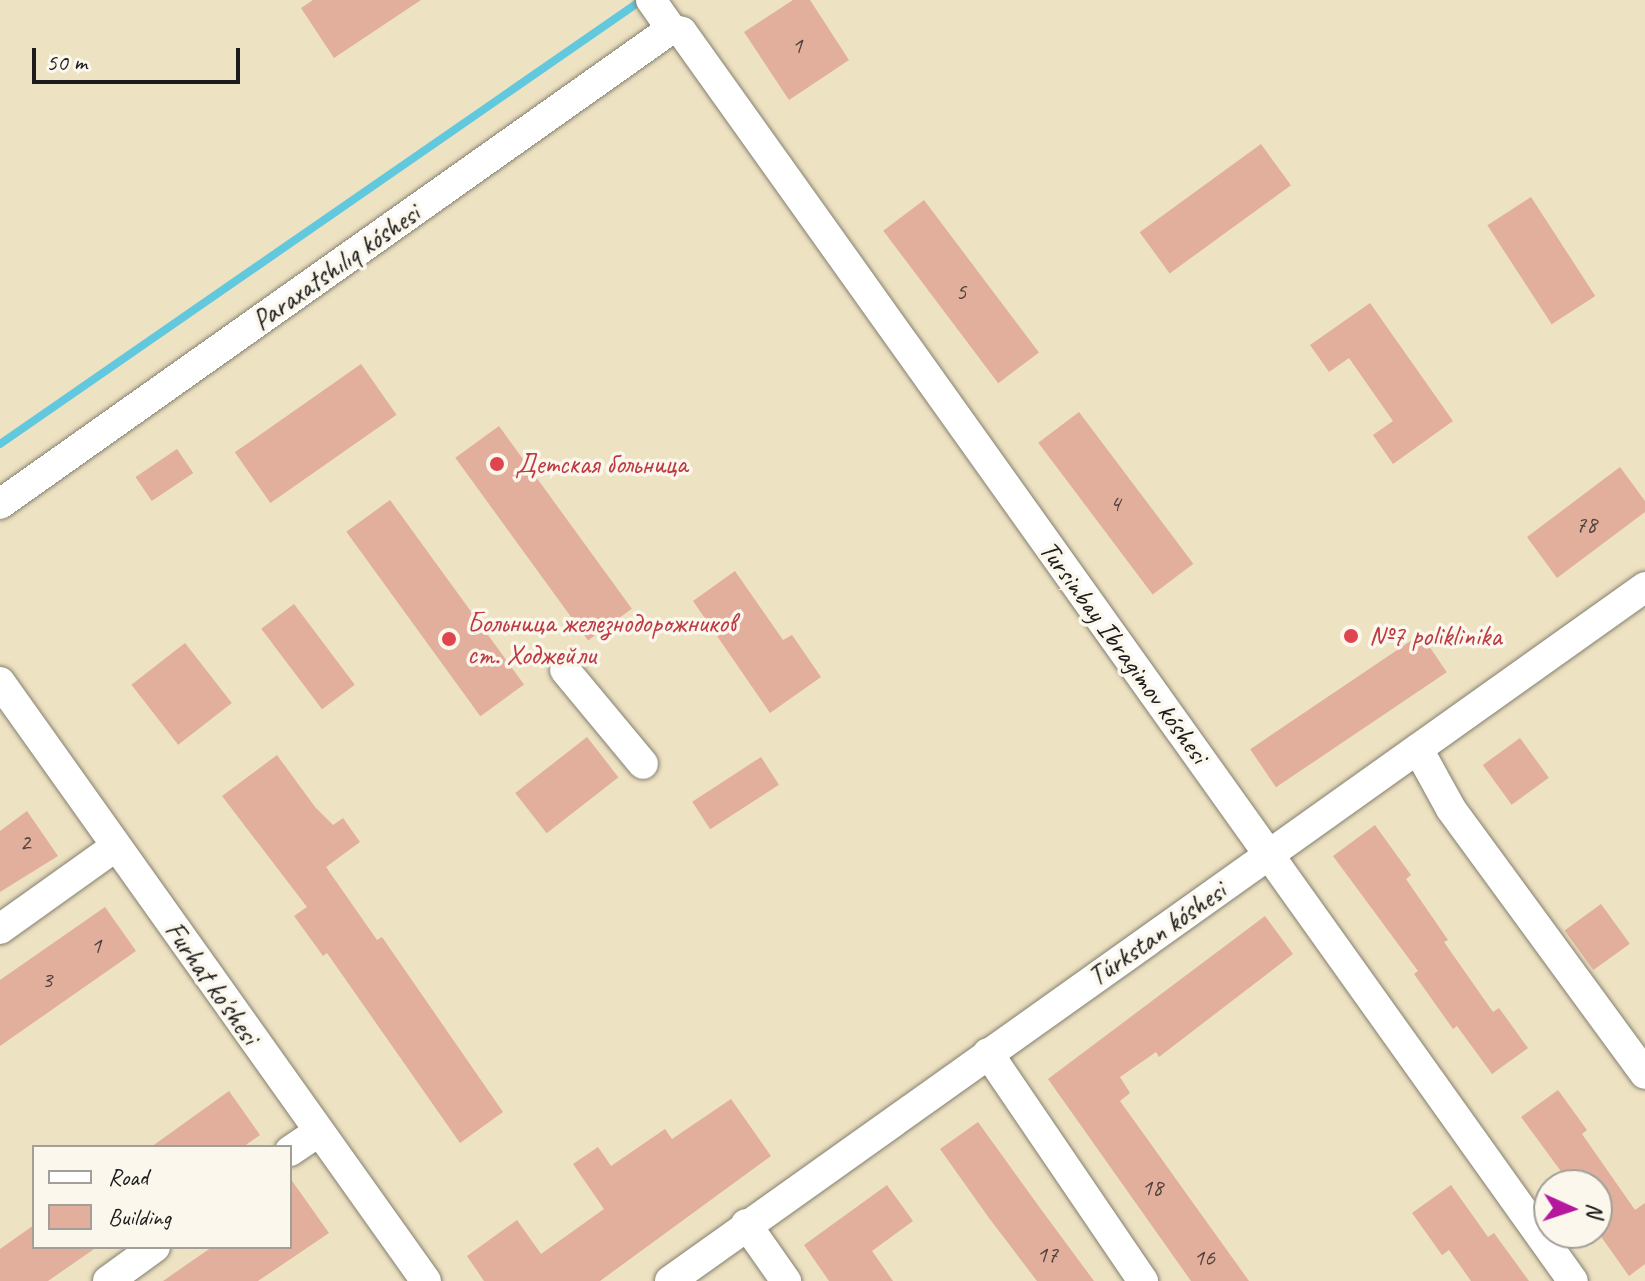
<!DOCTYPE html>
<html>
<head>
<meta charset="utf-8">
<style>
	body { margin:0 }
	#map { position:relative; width:1645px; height:1281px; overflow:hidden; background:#ede2c2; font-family:Caveat,sans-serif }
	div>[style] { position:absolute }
	.stream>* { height:8px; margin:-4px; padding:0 4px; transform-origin:4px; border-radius:4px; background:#61c8de }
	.building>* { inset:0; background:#e2af9d; transform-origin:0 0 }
	.roads { filter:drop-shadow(0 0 2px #847f6f) drop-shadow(0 0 2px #847f6f) }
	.minor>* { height:30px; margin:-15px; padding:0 15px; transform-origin:15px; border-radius:15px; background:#fff }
	.dots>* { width:22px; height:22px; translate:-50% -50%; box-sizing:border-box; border:4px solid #fbf7ec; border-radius:50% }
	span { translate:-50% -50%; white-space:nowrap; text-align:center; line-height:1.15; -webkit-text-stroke:7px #fbf7ec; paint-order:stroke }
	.number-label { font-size:24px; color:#4e413c }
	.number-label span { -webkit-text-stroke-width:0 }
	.street-label { font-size:28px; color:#1c1c1c }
	.health-label { font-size:28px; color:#be3a42 }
	.left { translate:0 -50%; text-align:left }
	.legend { position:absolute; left:32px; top:1145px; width:260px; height:104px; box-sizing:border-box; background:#fbf7ec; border:2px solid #a29f99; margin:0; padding:10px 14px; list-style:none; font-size:24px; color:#1c1c1c }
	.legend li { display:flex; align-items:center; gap:16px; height:40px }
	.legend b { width:40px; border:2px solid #a29f99 }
	.north { position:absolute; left:1533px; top:1169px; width:80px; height:80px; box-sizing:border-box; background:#fbf7ec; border:2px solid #a29f99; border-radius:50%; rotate:93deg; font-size:22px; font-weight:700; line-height:32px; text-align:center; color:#1c1c1c }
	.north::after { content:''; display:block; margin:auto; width:28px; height:36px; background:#b5179e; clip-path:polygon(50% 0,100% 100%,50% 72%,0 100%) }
	.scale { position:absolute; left:32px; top:48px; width:208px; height:36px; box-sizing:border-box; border:4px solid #1c1c1c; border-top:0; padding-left:10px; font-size:24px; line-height:28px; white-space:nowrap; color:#1c1c1c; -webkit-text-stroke:6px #fbf7ec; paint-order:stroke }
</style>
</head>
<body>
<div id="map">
	<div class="stream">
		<i style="left:0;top:444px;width:781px;rotate:-34.67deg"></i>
	</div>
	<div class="building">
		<i style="clip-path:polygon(313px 0,421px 0,334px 58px,301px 8px)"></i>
		<i style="clip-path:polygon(793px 0,810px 0,849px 60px,789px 100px,744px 32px)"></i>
		<i style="left:1261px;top:144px;width:51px;height:150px;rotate:54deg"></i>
		<i style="left:1531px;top:197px;width:118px;height:52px;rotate:57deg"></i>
		<i style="left:924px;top:200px;width:191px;height:51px;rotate:53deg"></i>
		<i style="clip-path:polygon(1370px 303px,1453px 421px,1393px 464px,1373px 435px,1393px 421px,1349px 358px,1329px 372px,1310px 345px)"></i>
		<i style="left:361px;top:364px;width:62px;height:154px;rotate:55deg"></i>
		<i style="left:1079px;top:412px;width:190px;height:51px;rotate:53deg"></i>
		<i style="left:499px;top:426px;width:226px;height:54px;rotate:54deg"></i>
		<i style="left:177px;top:449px;width:29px;height:50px;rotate:56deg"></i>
		<i style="clip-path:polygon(1620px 467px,1645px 501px,1645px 512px,1557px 578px,1527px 537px)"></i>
		<i style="left:390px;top:500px;width:228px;height:54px;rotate:54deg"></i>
		<i style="clip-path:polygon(735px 571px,783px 640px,792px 635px,821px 677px,770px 713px,693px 601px)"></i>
		<i style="left:294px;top:604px;width:101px;height:41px;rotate:53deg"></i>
		<i style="left:1421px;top:634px;width:46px;height:206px;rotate:56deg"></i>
		<i style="left:185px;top:643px;width:76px;height:68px;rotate:52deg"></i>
		<i style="left:587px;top:737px;width:51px;height:91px;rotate:52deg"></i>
		<i style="left:1520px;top:738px;width:49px;height:46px;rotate:54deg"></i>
		<i style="clip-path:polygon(277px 755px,315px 807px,333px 825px,343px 818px,360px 842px,326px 867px,377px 940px,382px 937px,503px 1112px,460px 1143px,327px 953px,323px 956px,294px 916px,307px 907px,222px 796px)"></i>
		<i style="left:761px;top:757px;width:33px;height:82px;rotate:57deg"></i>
		<i style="clip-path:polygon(27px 811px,58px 856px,0 892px,0 831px)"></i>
		<i style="clip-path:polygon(1375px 825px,1411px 875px,1406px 879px,1448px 940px,1444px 942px,1493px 1012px,1499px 1008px,1528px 1048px,1492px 1074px,1457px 1026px,1453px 1029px,1414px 974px,1418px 971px,1333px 856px)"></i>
		<i style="left:1601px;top:904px;width:49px;height:45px;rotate:54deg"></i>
		<i style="clip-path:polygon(105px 907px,136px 951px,0 1046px,0 980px)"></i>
		<i style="clip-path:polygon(1265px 916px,1293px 954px,1159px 1057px,1156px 1052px,1120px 1077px,1130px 1093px,1120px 1101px,1249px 1281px,1191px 1281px,1048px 1079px)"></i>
		<i style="clip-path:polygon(1558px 1090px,1587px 1130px,1582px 1134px,1635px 1210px,1645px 1203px,1645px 1264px,1629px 1276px,1597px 1231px,1597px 1185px,1571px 1185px,1521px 1117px)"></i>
		<i style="clip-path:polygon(229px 1091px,260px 1135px,243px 1147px,151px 1147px)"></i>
		<i style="clip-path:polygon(731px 1099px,771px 1156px,600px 1281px,484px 1281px,467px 1256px,517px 1220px,541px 1254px,604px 1209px,573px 1164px,598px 1147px,611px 1166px,665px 1129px,672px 1139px)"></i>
		<i style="clip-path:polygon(978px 1122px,1040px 1208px,1094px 1281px,1037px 1281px,989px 1218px,940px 1149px)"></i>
		<i style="clip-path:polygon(290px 1178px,329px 1233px,258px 1281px,163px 1281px,212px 1247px,290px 1247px)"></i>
		<i style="clip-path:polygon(887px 1185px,913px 1221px,872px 1251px,893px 1281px,829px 1281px,804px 1245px)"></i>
		<i style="clip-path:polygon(1451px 1185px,1488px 1237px,1494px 1233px,1529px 1281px,1471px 1281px,1449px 1250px,1442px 1255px,1412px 1213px)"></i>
		<i style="clip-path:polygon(34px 1225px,34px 1247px,97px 1247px,48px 1281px,0 1281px,0 1249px)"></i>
	</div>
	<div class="roads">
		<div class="minor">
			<i style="left:651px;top:0;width:35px;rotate:55deg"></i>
			<i style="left:671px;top:29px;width:11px;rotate:15deg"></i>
			<i style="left:682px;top:32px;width:1534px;rotate:54.5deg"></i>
			<i style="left:0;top:504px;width:822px;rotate:-35.29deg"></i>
			<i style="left:565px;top:670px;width:122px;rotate:50.3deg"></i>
			<i style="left:0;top:682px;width:735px;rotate:54.58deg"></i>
			<i style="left:1418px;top:749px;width:68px;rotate:61.2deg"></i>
			<i style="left:1451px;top:809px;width:328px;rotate:53.8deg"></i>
			<i style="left:0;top:929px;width:141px;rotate:-35.5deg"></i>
			<i style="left:988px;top:1053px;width:276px;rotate:55.8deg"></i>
			<i style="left:290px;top:1151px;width:34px;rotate:-34deg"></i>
			<i style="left:746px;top:1224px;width:70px;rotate:54.9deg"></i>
			<i style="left:108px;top:1281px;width:58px;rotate:-35.9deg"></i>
			<i style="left:670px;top:1281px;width:1197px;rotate:-35.44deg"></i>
		</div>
	</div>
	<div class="dots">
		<i style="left:497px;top:464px;background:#e0444e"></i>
		<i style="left:1351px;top:636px;background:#e0444e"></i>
		<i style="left:449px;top:639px;background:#e0444e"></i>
	</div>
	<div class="number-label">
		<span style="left:797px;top:46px">1</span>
		<span style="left:961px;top:292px">5</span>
		<span style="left:1115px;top:504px">4</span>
		<span style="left:1586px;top:525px">78</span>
		<span style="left:25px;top:843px">2</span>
		<span style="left:96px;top:946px">1</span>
		<span style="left:47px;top:980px">3</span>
		<span style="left:1152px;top:1188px">18</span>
		<span style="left:1047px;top:1255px">17</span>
		<span style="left:1204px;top:1258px">16</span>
	</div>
	<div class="street-label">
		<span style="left:336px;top:267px;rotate:-35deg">Paraxatshılıq kóshesi</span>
		<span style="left:1124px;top:652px;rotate:54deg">Tursinbay Ibragimov kóshesi</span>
		<span style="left:1157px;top:934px;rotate:-35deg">Túrkstan kóshesi</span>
		<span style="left:212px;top:983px;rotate:55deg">Furhat ko'shesi</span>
	</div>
	<div class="health-label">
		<span class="left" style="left:515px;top:464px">Детская больница</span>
		<span class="left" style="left:467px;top:639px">Больница железнодорожников<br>ст. Ходжейли</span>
		<span class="left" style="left:1369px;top:636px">№7 poliklinika</span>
	</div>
	<ul class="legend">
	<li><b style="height:10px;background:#fff"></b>Road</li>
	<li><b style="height:22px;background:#e2af9d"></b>Building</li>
	</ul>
	<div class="north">N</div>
	<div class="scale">50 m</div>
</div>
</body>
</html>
